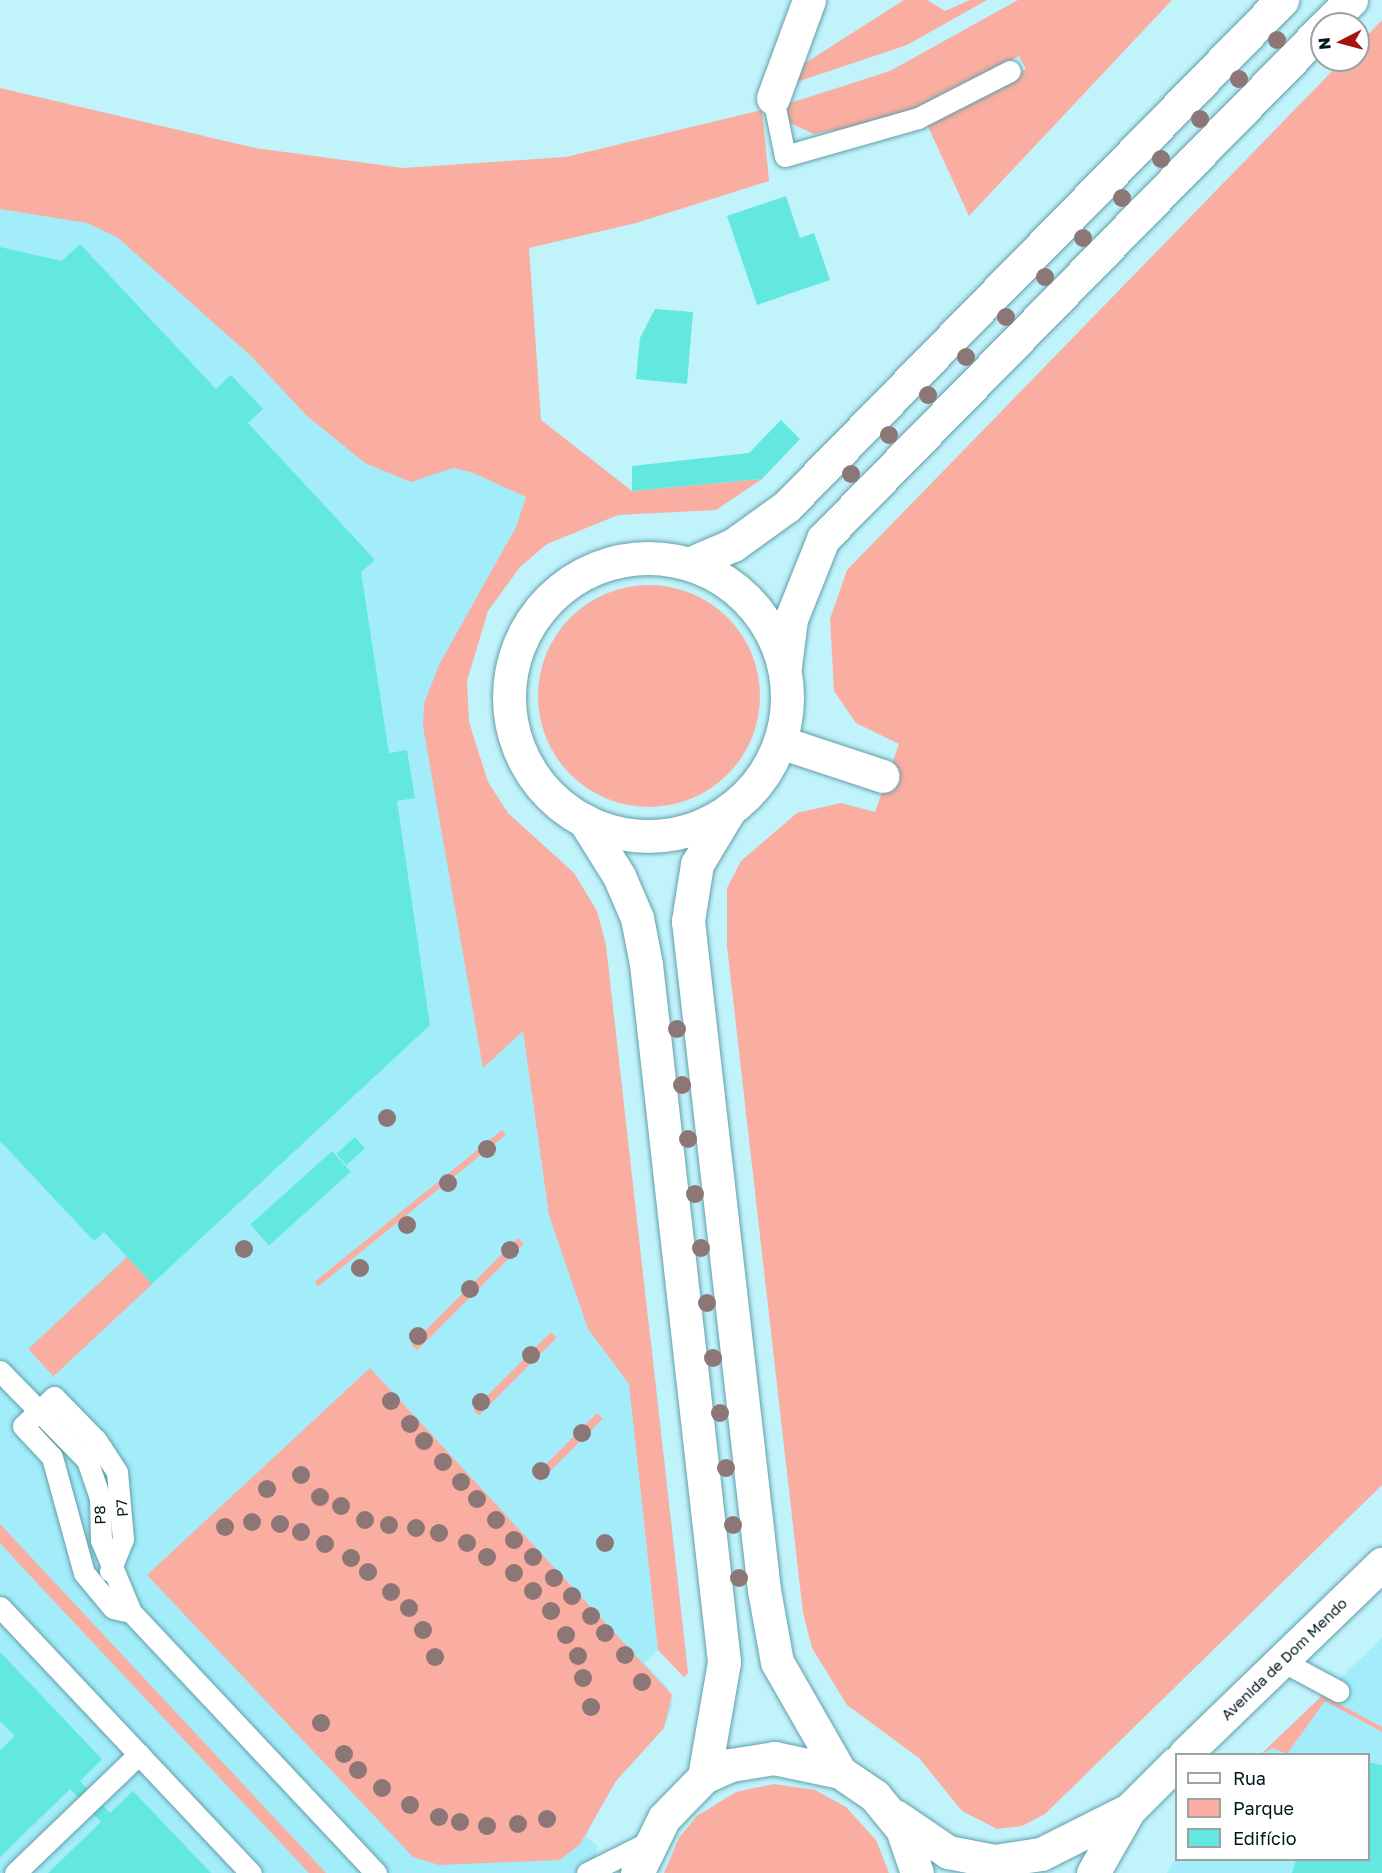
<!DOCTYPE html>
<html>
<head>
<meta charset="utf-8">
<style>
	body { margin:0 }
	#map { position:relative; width:1382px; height:1873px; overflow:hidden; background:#c1f3fb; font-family:"Golos Text",sans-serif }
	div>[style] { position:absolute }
	.built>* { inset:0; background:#a3edfa }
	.green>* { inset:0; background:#faada1; transform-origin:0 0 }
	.round { border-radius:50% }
	.building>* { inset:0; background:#63e8df; transform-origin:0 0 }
	.roads { filter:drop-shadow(0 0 2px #629fa9) drop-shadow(0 0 2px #629fa9) }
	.service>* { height:21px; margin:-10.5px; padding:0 10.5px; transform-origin:10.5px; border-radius:10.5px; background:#fff }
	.minor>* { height:33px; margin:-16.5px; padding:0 16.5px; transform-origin:16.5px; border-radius:16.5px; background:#fff }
	.secondary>* { height:33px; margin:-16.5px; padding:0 16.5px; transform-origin:16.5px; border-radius:16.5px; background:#fff }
	.secondary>.ring { margin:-16.5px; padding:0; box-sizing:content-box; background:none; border:33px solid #fff; border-radius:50% }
	.primary>* { height:33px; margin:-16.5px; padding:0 16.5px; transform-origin:16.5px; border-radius:16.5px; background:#fff }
	.trees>* { width:18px; height:18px; margin:-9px; border-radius:50%; background:#8d7676 }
	span { translate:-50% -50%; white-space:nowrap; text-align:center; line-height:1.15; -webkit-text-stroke:4.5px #fff; paint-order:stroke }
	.street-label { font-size:15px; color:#00171b }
	.legend { position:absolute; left:1175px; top:1753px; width:195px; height:108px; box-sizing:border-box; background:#fff; border:2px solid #99a2a4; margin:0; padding:8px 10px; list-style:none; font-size:18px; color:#00171b }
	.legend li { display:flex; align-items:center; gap:12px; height:30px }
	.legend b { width:30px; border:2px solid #99a2a4 }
	.north { position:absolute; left:1310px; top:12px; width:60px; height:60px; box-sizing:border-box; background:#fff; border:2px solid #99a2a4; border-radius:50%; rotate:264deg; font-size:16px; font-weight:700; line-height:24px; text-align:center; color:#00171b }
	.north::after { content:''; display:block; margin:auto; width:21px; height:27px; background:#a7130c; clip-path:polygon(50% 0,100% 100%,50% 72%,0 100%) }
</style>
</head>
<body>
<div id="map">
	<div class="built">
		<i style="clip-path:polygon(0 139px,548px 512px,483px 615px,442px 724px,638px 1341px,651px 1339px,688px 1673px,684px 1677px,658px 1650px,645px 1663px,668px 1688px,673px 1703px,664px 1728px,616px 1781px,594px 1818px,586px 1837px,597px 1845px,595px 1873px,0 1873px)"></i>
		<i style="clip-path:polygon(1382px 1638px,1382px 1873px,1167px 1873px,1176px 1858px,1368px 1860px,1368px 1754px,1261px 1754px)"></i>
	</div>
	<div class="green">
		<i style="clip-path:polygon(904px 0,927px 0,945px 11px,970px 0,987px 0,907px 45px,785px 86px,799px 67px)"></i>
		<i style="clip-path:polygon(1018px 0,1172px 0,969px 216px,926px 122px,1026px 69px,1019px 56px,948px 98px,869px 124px,814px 134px,788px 122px,784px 105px,890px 71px)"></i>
		<i style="clip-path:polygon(1382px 20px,1382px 1485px,1045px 1814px,1022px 1826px,997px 1829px,962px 1811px,919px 1758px,847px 1705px,812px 1648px,803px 1613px,727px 946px,727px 888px,741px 861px,797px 813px,841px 803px,875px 812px,899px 744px,856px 723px,834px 691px,830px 619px,847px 570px,1343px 60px,1358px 60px,1358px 45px)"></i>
		<i style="clip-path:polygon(0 88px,255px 148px,403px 168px,566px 157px,762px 110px,769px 181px,636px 223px,529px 248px,541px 420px,632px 491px,762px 479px,716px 510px,618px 515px,547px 544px,520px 567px,488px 611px,467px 681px,469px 722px,488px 782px,508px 813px,574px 873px,597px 911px,606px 945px,688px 1673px,684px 1677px,658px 1650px,629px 1384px,588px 1329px,549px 1215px,523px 1031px,483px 1068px,423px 726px,424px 703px,440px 663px,516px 527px,526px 497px,471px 472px,453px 468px,411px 482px,365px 463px,307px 416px,251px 356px,117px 237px,87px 223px,0 209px)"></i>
		<i class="round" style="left:538px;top:585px;width:222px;height:222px"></i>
		<i style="left:502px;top:1130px;width:6px;height:241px;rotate:51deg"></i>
		<i style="left:518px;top:1238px;width:8px;height:151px;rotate:45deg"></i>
		<i style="left:127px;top:1257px;width:37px;height:135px;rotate:47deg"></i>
		<i style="left:551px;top:1332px;width:8px;height:110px;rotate:45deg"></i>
		<i style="clip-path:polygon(370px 1368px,672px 1695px,664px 1728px,616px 1781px,580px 1844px,560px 1860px,439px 1865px,413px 1857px,147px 1575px)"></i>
		<i style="left:597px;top:1413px;width:8px;height:89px;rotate:45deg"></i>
		<i style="clip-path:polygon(0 1524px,326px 1873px,309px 1873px,22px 1567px,0 1543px)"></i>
		<i style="clip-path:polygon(1323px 1695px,1382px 1727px,1382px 1732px,1325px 1701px,1287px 1754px,1273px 1748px,1261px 1754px)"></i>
		<i style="clip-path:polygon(774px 1784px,815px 1790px,846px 1807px,876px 1840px,889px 1873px,664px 1873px,679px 1838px,697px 1816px,736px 1792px)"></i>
	</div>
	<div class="building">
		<i style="clip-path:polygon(786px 196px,800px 238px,814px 233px,830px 280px,757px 305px,727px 216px)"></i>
		<i style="clip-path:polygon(80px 244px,216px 389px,231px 375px,263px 409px,248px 423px,375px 560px,361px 572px,389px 753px,407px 750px,415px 798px,397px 801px,430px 1025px,152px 1284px,104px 1232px,94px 1241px,0 1141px,0 247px,62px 261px)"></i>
		<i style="clip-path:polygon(655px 309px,693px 312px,687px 384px,636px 379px,640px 338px)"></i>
		<i style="clip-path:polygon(781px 420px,800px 439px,762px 479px,632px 491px,632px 466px,749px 453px)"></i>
		<i style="left:355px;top:1137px;width:15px;height:25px;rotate:48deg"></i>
		<i style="left:332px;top:1151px;width:28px;height:110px;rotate:48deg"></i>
		<i style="clip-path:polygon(0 1652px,102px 1759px,80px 1781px,110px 1813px,133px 1791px,211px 1873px,48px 1873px,101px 1822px,70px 1789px,0 1857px,0 1750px,15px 1736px,0 1721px)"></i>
		<i style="clip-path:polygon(1368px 1762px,1382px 1765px,1382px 1873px,1292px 1873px,1296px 1860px,1368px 1860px)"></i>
	</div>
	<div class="roads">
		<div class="service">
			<i style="left:773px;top:98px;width:59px;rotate:78.3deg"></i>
			<i style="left:785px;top:156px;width:138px;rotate:-15.9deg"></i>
			<i style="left:918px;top:118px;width:103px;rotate:-27.1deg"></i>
			<i style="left:0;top:1371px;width:124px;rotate:45.7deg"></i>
			<i style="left:87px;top:1460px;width:39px;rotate:71deg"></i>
			<i style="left:100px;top:1497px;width:43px;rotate:88.7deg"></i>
			<i style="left:101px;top:1540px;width:78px;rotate:67.4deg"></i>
			<i style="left:131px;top:1612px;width:358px;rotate:46.8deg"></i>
			<i style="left:110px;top:1571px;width:35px;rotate:-68deg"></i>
			<i style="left:123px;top:1539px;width:67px;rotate:-95.1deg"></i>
			<i style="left:117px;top:1472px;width:38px;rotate:-123deg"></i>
			<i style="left:96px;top:1440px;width:60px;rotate:-134.3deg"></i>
			<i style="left:54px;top:1397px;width:42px;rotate:136.9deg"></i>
			<i style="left:23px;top:1426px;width:42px;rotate:46.9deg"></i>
			<i style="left:52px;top:1457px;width:120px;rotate:74.6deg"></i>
			<i style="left:84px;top:1573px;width:45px;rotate:50.4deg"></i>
			<i style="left:113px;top:1608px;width:18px;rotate:13deg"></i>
			<i style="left:0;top:1607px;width:366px;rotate:46.7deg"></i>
			<i style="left:1282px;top:1661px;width:64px;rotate:28.2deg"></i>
			<i style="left:15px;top:1873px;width:172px;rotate:-43.8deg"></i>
			<i style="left:587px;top:1873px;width:69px;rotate:-26.6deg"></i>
		</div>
		<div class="minor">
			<i style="left:773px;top:98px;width:104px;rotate:-69.8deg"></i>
			<i style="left:780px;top:742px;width:108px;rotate:18.3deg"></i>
		</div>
		<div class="secondary">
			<i style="left:1327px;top:24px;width:34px;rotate:-45deg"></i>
			<i class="ring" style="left:509px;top:558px;width:245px;height:245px"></i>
			<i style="left:689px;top:564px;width:48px;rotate:-23.4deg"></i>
			<i style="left:733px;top:545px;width:67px;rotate:-35.8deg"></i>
			<i style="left:787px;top:506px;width:708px;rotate:-45.63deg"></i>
			<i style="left:785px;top:666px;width:47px;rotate:-82.7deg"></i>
			<i style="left:791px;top:619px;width:86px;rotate:-68.2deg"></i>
			<i style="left:823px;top:539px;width:714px;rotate:-45.62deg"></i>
			<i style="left:729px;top:811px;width:62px;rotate:121.1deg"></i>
			<i style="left:697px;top:864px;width:58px;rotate:99deg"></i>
			<i style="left:688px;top:921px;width:673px;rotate:83.52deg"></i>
			<i style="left:764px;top:1590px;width:73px;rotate:79.8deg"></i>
			<i style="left:777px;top:1662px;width:127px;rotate:60.2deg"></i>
			<i style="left:584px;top:820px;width:66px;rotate:58deg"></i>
			<i style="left:619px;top:876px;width:46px;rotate:66.8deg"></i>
			<i style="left:637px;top:918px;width:47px;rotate:78.9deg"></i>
			<i style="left:646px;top:964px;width:702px;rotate:83.62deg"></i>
			<i style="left:724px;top:1662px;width:117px;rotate:99.9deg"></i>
		</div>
		<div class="primary">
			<i style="left:1185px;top:1754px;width:274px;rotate:-44deg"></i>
			<i style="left:895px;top:1816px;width:64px;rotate:34.2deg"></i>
			<i style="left:948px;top:1852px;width:47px;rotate:11.1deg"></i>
			<i style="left:994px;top:1861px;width:48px;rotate:-8.5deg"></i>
			<i style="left:1041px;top:1854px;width:98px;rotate:-26.6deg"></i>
			<i style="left:637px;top:1873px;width:61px;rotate:-63.9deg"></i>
			<i style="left:664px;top:1818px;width:57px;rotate:-45.7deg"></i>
			<i style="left:704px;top:1777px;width:30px;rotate:-24deg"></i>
			<i style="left:731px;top:1765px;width:44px;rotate:-9.2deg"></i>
			<i style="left:774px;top:1758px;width:67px;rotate:12deg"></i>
			<i style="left:840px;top:1772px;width:42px;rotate:34.4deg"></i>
			<i style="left:875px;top:1796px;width:43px;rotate:50.7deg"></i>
			<i style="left:902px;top:1829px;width:46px;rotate:71.2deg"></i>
			<i style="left:1093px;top:1873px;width:73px;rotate:-60.3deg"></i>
			<i style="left:1129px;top:1810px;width:66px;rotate:-45deg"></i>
		</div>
	</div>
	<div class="trees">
		<i style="left:1277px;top:40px"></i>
		<i style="left:1239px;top:79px"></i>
		<i style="left:1200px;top:119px"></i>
		<i style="left:1161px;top:159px"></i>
		<i style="left:1122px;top:198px"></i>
		<i style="left:1083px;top:238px"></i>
		<i style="left:1045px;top:277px"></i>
		<i style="left:1006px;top:317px"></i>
		<i style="left:966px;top:357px"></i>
		<i style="left:928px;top:395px"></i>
		<i style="left:889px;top:435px"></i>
		<i style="left:851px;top:474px"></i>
		<i style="left:677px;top:1029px"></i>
		<i style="left:682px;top:1085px"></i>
		<i style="left:387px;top:1118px"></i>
		<i style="left:688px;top:1139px"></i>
		<i style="left:487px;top:1149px"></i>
		<i style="left:448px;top:1183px"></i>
		<i style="left:695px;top:1194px"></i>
		<i style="left:407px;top:1225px"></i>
		<i style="left:701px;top:1248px"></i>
		<i style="left:244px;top:1249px"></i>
		<i style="left:510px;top:1250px"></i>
		<i style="left:360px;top:1268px"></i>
		<i style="left:470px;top:1289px"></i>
		<i style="left:707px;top:1303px"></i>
		<i style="left:418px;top:1336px"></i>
		<i style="left:531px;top:1355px"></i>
		<i style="left:713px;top:1358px"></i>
		<i style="left:391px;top:1401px"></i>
		<i style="left:481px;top:1402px"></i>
		<i style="left:720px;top:1413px"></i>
		<i style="left:410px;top:1424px"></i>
		<i style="left:582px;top:1433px"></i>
		<i style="left:424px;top:1441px"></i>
		<i style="left:443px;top:1462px"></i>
		<i style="left:726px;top:1468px"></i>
		<i style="left:541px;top:1471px"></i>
		<i style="left:301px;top:1475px"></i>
		<i style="left:461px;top:1482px"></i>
		<i style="left:267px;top:1489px"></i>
		<i style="left:320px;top:1497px"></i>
		<i style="left:477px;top:1499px"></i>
		<i style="left:341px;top:1506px"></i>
		<i style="left:365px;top:1520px"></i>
		<i style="left:496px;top:1520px"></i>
		<i style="left:252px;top:1522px"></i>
		<i style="left:280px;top:1524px"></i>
		<i style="left:389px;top:1525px"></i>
		<i style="left:733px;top:1525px"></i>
		<i style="left:225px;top:1527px"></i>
		<i style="left:416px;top:1528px"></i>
		<i style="left:301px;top:1532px"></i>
		<i style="left:439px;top:1533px"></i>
		<i style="left:514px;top:1540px"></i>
		<i style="left:467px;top:1543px"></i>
		<i style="left:605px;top:1543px"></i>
		<i style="left:325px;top:1544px"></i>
		<i style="left:487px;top:1557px"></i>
		<i style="left:533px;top:1557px"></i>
		<i style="left:351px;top:1558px"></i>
		<i style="left:368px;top:1572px"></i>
		<i style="left:514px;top:1573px"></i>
		<i style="left:554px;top:1578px"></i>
		<i style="left:739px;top:1578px"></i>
		<i style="left:533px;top:1591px"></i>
		<i style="left:391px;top:1592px"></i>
		<i style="left:572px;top:1596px"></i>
		<i style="left:409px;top:1608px"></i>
		<i style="left:551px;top:1611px"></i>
		<i style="left:591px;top:1616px"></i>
		<i style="left:423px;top:1630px"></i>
		<i style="left:605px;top:1633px"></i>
		<i style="left:566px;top:1635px"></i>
		<i style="left:625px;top:1655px"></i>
		<i style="left:578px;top:1656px"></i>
		<i style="left:435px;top:1657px"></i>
		<i style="left:583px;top:1678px"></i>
		<i style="left:642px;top:1682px"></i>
		<i style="left:591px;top:1707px"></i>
		<i style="left:321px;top:1723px"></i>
		<i style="left:344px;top:1754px"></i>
		<i style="left:358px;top:1770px"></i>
		<i style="left:382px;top:1788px"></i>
		<i style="left:410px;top:1805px"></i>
		<i style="left:439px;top:1817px"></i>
		<i style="left:547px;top:1819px"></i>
		<i style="left:460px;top:1822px"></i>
		<i style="left:518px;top:1824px"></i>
		<i style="left:487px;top:1826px"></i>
	</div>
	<div class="street-label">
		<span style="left:122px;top:1508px;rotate:-94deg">P7</span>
		<span style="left:100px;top:1515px;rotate:-91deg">P8</span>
		<span style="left:1284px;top:1659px;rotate:-44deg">Avenida de Dom Mendo</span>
	</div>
	<ul class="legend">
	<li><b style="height:8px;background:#fff"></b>Rua</li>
	<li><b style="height:16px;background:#faada1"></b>Parque</li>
	<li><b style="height:16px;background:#63e8df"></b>Edifício</li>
	</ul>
	<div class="north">N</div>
</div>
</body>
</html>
